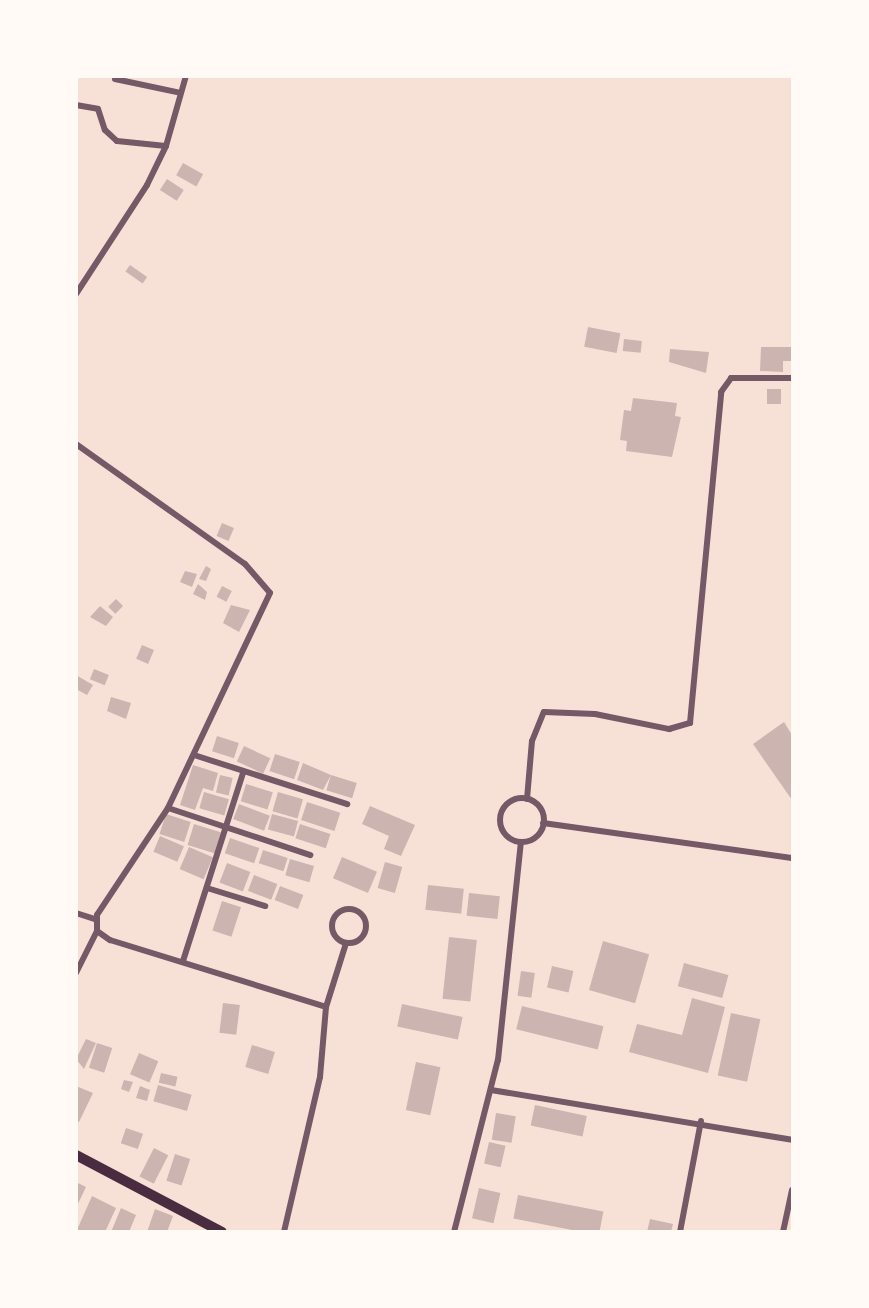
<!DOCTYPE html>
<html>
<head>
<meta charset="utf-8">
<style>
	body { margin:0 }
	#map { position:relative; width:869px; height:1308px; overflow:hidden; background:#f7e1d7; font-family:Spectral,serif }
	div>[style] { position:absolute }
	.building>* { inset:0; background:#ccb4b1; transform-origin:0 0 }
	.minor>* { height:6px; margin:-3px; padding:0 3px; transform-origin:3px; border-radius:3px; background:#755966 }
	.minor>.ring { margin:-3px; padding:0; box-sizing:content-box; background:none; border:6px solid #755966; border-radius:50% }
	.secondary>* { height:10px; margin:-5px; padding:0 5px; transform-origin:5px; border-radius:5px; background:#4a2c40 }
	span { translate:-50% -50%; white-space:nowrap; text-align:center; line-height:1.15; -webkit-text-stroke:6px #fffaf5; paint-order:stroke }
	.frame { position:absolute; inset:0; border:78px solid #fffaf5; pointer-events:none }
</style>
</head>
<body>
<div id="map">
	<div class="building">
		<i style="left:183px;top:163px;width:23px;height:14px;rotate:29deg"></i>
		<i style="left:167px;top:179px;width:20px;height:13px;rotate:33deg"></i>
		<i style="left:130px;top:265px;width:21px;height:8px;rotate:35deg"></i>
		<i style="left:588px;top:327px;width:33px;height:20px;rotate:11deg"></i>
		<i style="left:624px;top:339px;width:18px;height:12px;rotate:6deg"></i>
		<i style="clip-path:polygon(761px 347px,792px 347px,792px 361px,783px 361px,783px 372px,760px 371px)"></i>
		<i style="clip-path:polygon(670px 349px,709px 352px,706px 373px,669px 362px)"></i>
		<i style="left:767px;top:389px;width:14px;height:15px"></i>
		<i style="clip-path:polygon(633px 398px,677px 403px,675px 416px,681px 417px,672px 457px,626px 451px,627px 441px,620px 440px,624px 410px,631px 411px)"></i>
		<i style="left:222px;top:523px;width:13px;height:14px;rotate:23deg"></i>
		<i style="clip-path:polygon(206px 566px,211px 569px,206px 581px,199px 579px)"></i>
		<i style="clip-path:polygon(185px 571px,197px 574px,192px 587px,180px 582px)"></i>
		<i style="clip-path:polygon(198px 584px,207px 592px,205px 600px,193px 594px)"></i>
		<i style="left:222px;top:586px;width:11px;height:12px;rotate:27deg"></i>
		<i style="left:116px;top:599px;width:10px;height:11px;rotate:45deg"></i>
		<i style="clip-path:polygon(231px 605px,250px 610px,239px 632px,223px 623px)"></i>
		<i style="clip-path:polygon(100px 606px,113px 617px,106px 626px,90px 617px)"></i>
		<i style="left:142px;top:645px;width:13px;height:15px;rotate:23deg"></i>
		<i style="left:94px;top:669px;width:16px;height:11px;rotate:22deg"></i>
		<i style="clip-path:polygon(76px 675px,93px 685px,87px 695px,76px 689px)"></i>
		<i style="clip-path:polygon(111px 697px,131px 703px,126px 719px,107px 711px)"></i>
		<i style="clip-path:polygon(784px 722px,792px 735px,792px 800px,753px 744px)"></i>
		<i style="left:217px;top:736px;width:23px;height:16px;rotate:18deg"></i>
		<i style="left:244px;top:746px;width:29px;height:17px;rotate:25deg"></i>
		<i style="left:275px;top:754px;width:26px;height:18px;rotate:18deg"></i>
		<i style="clip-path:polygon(303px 763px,331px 775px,323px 790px,297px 780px)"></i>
		<i style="clip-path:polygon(193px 765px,218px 773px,213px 791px,203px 788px,195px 810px,180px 805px)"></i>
		<i style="left:220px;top:775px;width:13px;height:18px;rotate:13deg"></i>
		<i style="left:331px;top:775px;width:27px;height:16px;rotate:17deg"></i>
		<i style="left:246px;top:784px;width:28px;height:18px;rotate:17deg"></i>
		<i style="left:204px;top:792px;width:26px;height:17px;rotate:16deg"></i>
		<i style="left:278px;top:792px;width:26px;height:20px;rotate:16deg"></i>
		<i style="left:307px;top:802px;width:35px;height:19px;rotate:18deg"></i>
		<i style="left:239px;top:804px;width:33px;height:16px;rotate:21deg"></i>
		<i style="clip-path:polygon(370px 806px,415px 825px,401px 856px,384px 849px,389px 836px,362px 824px)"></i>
		<i style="left:166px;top:814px;width:26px;height:21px;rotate:18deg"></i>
		<i style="left:272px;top:814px;width:27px;height:16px;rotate:15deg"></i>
		<i style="left:194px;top:824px;width:28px;height:22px;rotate:17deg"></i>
		<i style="left:300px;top:824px;width:32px;height:15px;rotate:18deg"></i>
		<i style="left:160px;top:836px;width:26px;height:17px;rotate:23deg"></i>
		<i style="left:230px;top:838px;width:31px;height:16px;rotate:19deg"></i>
		<i style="left:189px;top:847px;width:26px;height:24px;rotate:23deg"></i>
		<i style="left:263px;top:850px;width:26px;height:14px;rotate:18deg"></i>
		<i style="left:342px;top:857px;width:38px;height:23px;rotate:23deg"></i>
		<i style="left:290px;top:859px;width:25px;height:17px;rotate:16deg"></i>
		<i style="left:385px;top:862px;width:18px;height:27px;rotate:16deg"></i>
		<i style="left:227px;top:863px;width:25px;height:21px;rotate:21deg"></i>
		<i style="left:254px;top:875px;width:25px;height:17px;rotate:21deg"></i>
		<i style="left:428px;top:885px;width:36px;height:25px;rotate:6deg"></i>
		<i style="left:280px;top:886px;width:25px;height:15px;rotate:21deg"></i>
		<i style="left:469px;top:893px;width:31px;height:23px;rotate:6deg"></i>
		<i style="left:222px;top:901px;width:20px;height:31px;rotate:18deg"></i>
		<i style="left:449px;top:937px;width:28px;height:62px;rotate:6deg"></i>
		<i style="left:603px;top:941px;width:48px;height:51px;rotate:16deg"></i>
		<i style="left:684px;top:963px;width:46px;height:24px;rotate:15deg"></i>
		<i style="left:552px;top:966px;width:22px;height:22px;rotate:13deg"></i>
		<i style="left:521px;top:971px;width:14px;height:25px;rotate:8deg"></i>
		<i style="clip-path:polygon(692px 998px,725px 1007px,708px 1073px,629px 1052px,637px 1024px,682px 1035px)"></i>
		<i style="left:223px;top:1003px;width:17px;height:30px;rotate:7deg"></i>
		<i style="left:402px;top:1004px;width:62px;height:23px;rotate:12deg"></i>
		<i style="left:522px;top:1006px;width:84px;height:24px;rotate:14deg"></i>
		<i style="left:731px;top:1013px;width:30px;height:64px;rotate:12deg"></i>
		<i style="clip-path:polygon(86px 1039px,96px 1043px,84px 1069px,76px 1059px)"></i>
		<i style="left:97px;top:1043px;width:16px;height:26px;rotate:18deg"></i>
		<i style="left:252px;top:1045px;width:24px;height:23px;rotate:17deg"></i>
		<i style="left:139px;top:1053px;width:21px;height:23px;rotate:23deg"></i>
		<i style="left:416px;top:1062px;width:25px;height:49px;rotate:12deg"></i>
		<i style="left:161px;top:1073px;width:17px;height:10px;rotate:13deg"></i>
		<i style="clip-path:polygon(124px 1080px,133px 1082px,129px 1092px,121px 1089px)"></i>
		<i style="left:158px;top:1085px;width:35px;height:17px;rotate:16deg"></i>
		<i style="clip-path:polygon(76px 1086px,93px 1093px,79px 1122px,76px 1121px)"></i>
		<i style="clip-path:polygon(140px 1086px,150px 1090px,147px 1101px,136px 1098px)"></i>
		<i style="left:535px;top:1105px;width:53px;height:21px;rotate:12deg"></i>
		<i style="left:496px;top:1113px;width:20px;height:27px;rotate:9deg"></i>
		<i style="left:126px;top:1128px;width:18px;height:16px;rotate:19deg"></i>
		<i style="left:489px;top:1142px;width:17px;height:22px;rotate:13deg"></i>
		<i style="left:154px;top:1148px;width:16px;height:32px;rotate:27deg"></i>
		<i style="left:175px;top:1154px;width:16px;height:28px;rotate:18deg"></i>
		<i style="clip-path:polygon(76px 1182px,86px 1187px,76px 1208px)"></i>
		<i style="left:479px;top:1188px;width:22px;height:31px;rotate:13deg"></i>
		<i style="left:518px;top:1195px;width:87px;height:24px;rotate:11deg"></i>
		<i style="clip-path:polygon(92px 1196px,116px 1208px,105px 1232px,76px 1232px)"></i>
		<i style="clip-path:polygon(121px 1208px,136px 1215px,129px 1232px,111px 1232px)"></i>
		<i style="clip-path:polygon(155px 1209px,173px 1216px,167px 1232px,147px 1232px)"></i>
		<i style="clip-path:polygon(650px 1219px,673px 1224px,671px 1232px,647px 1232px)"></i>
	</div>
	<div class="minor">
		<i style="left:115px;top:79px;width:67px;rotate:12deg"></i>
		<i style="left:76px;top:105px;width:22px;rotate:10deg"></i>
		<i style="left:98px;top:109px;width:22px;rotate:72deg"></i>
		<i style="left:105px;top:130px;width:16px;rotate:43deg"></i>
		<i style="left:117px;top:141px;width:49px;rotate:5.8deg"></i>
		<i style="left:76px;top:294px;width:130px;rotate:-56.9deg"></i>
		<i style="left:147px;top:185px;width:43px;rotate:-64deg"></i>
		<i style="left:166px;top:146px;width:73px;rotate:-74.1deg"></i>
		<i style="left:76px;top:444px;width:207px;rotate:35.4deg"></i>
		<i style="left:245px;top:564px;width:38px;rotate:49deg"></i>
		<i style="left:270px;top:593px;width:238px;rotate:115.4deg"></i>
		<i style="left:168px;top:808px;width:128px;rotate:123.6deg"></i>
		<i style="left:97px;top:915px;width:16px;rotate:90deg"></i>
		<i style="left:97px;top:931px;width:47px;rotate:116.6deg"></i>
		<i style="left:194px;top:755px;width:161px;rotate:17.8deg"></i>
		<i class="ring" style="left:500px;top:798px;width:38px;height:38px"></i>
		<i style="left:527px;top:799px;width:58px;rotate:-85.1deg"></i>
		<i style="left:532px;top:741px;width:31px;rotate:-68deg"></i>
		<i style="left:544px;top:712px;width:51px;rotate:2.2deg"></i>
		<i style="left:595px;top:714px;width:76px;rotate:11.5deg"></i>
		<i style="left:669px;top:729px;width:22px;rotate:-16deg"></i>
		<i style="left:690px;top:723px;width:332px;rotate:-84.6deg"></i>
		<i style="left:721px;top:392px;width:17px;rotate:-54deg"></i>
		<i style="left:731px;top:378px;width:61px"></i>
		<i style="left:168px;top:808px;width:150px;rotate:18.3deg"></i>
		<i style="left:543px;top:823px;width:251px;rotate:8deg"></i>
		<i style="left:207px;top:888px;width:61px;rotate:17.2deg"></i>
		<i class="ring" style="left:332px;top:909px;width:28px;height:28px"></i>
		<i style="left:76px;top:913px;width:20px;rotate:18deg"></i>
		<i style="left:97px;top:931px;width:16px;rotate:35deg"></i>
		<i style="left:110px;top:940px;width:226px;rotate:17.2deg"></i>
		<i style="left:326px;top:1007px;width:70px;rotate:94.9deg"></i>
		<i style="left:320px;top:1077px;width:159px;rotate:103.1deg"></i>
		<i style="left:183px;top:961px;width:197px;rotate:-72.3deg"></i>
		<i style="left:326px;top:1007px;width:67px;rotate:-72.6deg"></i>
		<i style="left:491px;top:1090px;width:305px;rotate:9.4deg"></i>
		<i style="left:454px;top:1232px;width:178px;rotate:-75.7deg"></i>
		<i style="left:498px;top:1060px;width:219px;rotate:-84deg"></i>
		<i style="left:680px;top:1232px;width:113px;rotate:-79.3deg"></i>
		<i style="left:783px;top:1232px;width:43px;rotate:-77.9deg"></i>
	</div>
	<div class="secondary">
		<i style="left:76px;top:1155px;width:165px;rotate:27.8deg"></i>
	</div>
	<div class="frame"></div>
</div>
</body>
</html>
